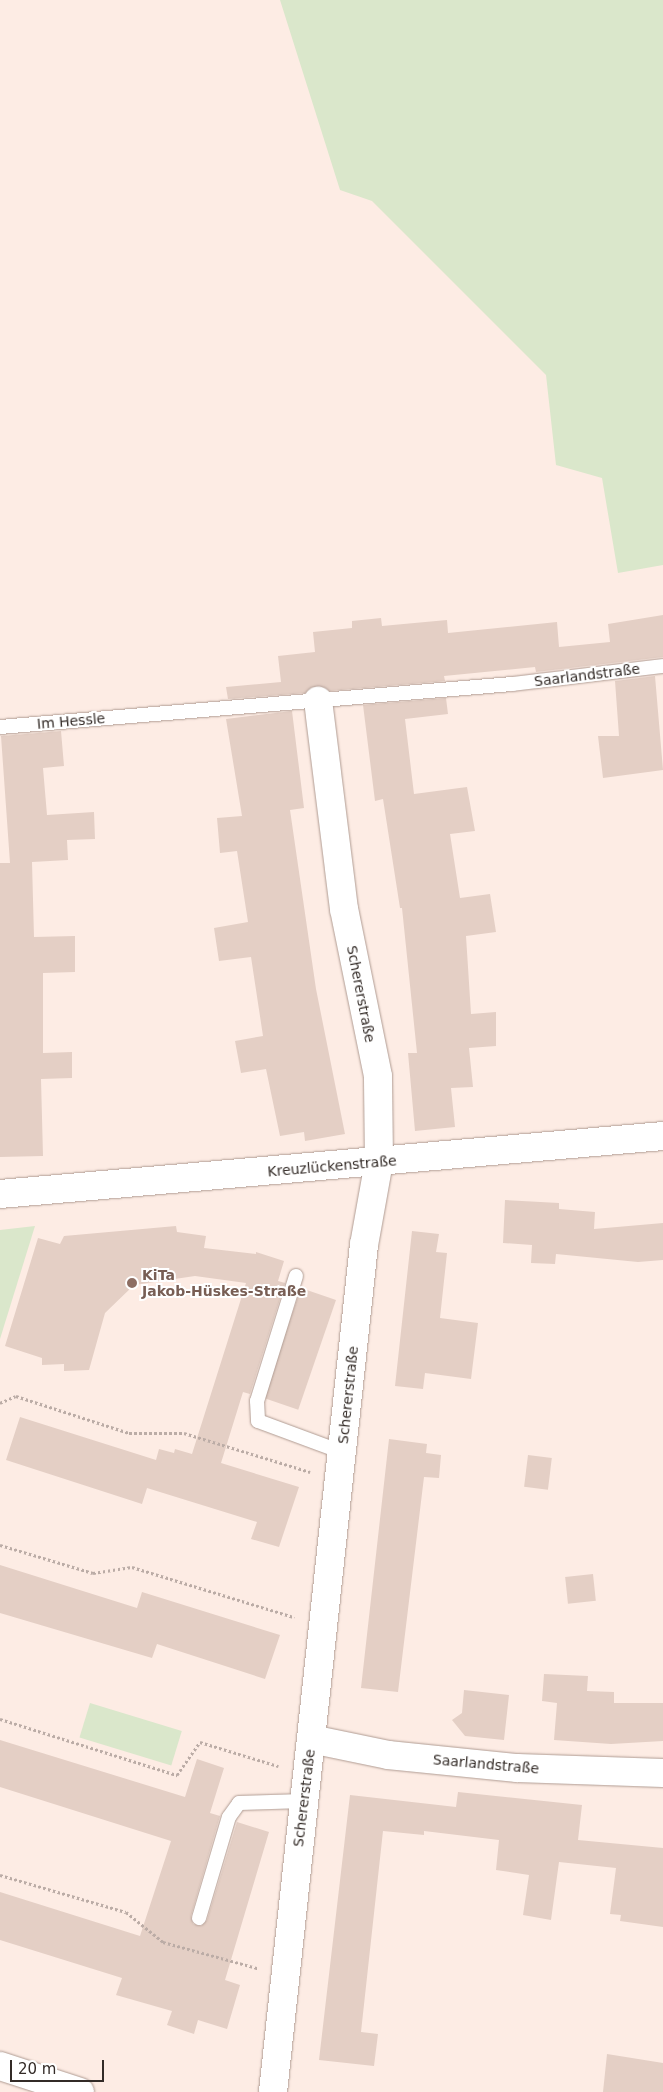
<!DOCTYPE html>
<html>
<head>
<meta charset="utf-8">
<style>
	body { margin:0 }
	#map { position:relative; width:663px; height:2092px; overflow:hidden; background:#fdece4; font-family:"DejaVu Sans",sans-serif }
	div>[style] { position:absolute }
	.green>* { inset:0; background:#dae7cb; transform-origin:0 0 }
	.building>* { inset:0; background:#e4cfc5; transform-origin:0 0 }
	.path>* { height:3px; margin-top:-1.5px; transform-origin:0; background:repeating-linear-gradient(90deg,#bbaca6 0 2.5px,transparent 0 5px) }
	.roads { filter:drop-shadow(0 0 1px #b09c93) drop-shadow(0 0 1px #b09c93) }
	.service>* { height:14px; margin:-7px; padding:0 7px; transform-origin:7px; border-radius:7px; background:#fff }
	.minor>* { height:28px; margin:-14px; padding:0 14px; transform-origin:14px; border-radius:14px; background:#fff }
	.dots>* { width:14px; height:14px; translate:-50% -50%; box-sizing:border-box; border:2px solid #fff; border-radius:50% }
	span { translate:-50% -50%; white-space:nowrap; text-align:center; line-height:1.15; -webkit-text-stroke:4px #fff; paint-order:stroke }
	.street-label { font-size:14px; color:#332b27 }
	.education-label { font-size:14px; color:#785e54; font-weight:700 }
	.left { translate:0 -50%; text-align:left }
	.scale { position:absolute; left:10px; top:2060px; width:94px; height:22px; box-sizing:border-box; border:2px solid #332b27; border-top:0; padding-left:6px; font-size:15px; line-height:18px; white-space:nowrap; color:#332b27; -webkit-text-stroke:4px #fff; paint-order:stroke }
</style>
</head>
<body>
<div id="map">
	<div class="green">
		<i style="clip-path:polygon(280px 0,663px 0,663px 565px,618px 573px,602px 478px,556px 465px,546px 375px,372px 201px,340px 190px)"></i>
		<i style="clip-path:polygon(35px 1226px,0 1339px,0 1230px)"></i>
		<i style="left:90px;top:1703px;width:96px;height:36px;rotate:17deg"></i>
	</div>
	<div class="building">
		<i style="clip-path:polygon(663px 615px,663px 657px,553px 670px,536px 672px,535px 667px,444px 676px,445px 681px,329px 691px,317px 686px,305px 693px,228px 699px,226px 687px,281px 682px,278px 656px,315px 652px,313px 632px,352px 628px,352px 621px,381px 618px,382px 626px,447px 620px,448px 633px,557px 622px,559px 647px,610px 642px,608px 624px)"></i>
		<i style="clip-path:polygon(655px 676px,663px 770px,603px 778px,598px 736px,619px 736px,615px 681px)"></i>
		<i style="clip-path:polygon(446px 698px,448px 714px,405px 719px,414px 794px,467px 787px,475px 831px,450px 834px,460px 898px,490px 894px,496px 932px,466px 936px,471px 1014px,496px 1012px,496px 1046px,469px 1048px,473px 1087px,451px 1088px,455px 1127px,415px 1131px,408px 1053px,417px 1053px,402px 908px,400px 908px,383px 799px,375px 801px,363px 705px)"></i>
		<i style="clip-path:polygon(292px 711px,304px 808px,290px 810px,316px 989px,345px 1134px,305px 1141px,304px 1132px,280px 1136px,266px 1069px,241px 1073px,235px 1041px,263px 1036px,251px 957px,219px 961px,214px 928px,248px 922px,237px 851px,220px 853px,217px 818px,242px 816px,226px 719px)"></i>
		<i style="clip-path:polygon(61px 731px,64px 766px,43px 768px,47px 815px,94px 812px,95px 839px,67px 840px,68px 860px,32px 862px,34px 937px,75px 936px,75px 972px,43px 973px,43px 1053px,72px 1052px,72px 1078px,41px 1079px,43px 1156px,0 1157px,0 863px,10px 863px,1px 736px)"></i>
		<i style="clip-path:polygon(505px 1200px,559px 1203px,559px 1209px,595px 1212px,594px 1229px,663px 1223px,663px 1260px,638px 1262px,556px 1254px,555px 1264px,531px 1263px,532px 1245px,503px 1243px)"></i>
		<i style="clip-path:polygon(176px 1226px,177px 1232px,206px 1236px,204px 1248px,256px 1254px,256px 1252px,284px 1261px,278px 1281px,285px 1283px,250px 1394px,243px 1392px,221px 1463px,299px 1487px,279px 1547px,251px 1539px,257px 1522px,147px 1488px,142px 1504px,6px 1460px,20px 1417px,156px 1460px,159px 1449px,174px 1453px,175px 1449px,192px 1454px,246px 1283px,195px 1276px,134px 1285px,105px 1313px,89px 1370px,64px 1371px,64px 1364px,42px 1365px,42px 1358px,5px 1346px,38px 1238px,60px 1244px,64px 1236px)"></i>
		<i style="clip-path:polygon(412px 1231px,439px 1234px,436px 1252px,447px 1253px,440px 1318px,478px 1323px,471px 1379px,425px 1373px,423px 1389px,395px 1386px)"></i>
		<i style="left:301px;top:1288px;width:37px;height:116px;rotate:19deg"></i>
		<i style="clip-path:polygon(389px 1439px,427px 1444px,426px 1453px,441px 1455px,439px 1478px,424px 1477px,398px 1692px,361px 1688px)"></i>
		<i style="left:528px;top:1455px;width:24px;height:32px;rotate:7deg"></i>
		<i style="clip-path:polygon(0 1565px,137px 1608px,142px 1592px,280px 1635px,265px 1679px,157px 1644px,152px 1658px,0 1613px)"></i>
		<i style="left:593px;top:1574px;width:27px;height:28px;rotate:84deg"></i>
		<i style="clip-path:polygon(544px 1674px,588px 1676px,587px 1691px,614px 1692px,614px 1703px,663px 1703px,663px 1741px,611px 1744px,554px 1740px,557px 1703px,542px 1701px)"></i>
		<i style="clip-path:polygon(464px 1690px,509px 1695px,504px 1740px,465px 1736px,452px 1720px,462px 1713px)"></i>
		<i style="clip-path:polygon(0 1740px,185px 1797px,197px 1759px,224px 1768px,210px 1813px,220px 1816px,191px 1916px,193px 1924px,201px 1926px,207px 1920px,237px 1822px,269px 1832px,225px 1980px,240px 1985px,227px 2029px,198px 2020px,194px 2034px,167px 2025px,172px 2011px,116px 1995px,122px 1978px,0 1940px,0 1892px,140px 1936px,171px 1841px,0 1787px)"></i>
		<i style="clip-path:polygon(458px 1792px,582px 1805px,578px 1840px,663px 1848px,663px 1927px,620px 1921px,621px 1915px,610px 1914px,616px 1868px,559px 1862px,551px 1920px,523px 1915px,529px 1875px,496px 1870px,499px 1840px,424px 1831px,424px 1835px,383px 1831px,361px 2032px,378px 2034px,374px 2066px,319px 2060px,350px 1795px,456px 1807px)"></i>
		<i style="clip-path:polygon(607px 2054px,663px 2063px,663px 2092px,603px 2092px)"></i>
	</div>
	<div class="path">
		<i style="left:0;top:1403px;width:17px;rotate:-24deg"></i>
		<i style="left:16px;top:1396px;width:119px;rotate:18.1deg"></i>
		<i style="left:129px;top:1433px;width:55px"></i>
		<i style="left:184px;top:1433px;width:132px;rotate:17.2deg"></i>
		<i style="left:0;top:1545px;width:97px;rotate:16.8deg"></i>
		<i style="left:93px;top:1573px;width:39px;rotate:-9deg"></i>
		<i style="left:132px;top:1567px;width:170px;rotate:17.2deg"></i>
		<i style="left:0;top:1719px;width:186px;rotate:17.6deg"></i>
		<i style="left:177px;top:1775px;width:40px;rotate:-55.1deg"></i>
		<i style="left:200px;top:1742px;width:82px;rotate:17.1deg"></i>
		<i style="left:0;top:1875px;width:131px;rotate:16.4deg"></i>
		<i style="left:126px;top:1912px;width:48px;rotate:39deg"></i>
		<i style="left:163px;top:1942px;width:98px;rotate:15.5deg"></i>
	</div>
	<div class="roads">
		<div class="service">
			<i style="left:0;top:727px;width:514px;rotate:-4.8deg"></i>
			<i style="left:512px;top:684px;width:152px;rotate:-6.8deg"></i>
			<i style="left:296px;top:1276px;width:131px;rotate:107.3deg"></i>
			<i style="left:257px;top:1401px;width:20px;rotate:87deg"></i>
			<i style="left:258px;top:1421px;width:90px;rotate:20.3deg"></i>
			<i style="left:199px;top:1918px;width:105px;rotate:-73.5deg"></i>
			<i style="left:229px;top:1817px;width:17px;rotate:-54deg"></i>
			<i style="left:239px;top:1803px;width:65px;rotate:-1.8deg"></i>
		</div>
		<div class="minor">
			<i style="left:0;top:1194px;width:666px;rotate:-5deg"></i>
			<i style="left:311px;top:1739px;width:79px;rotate:11.7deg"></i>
			<i style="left:388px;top:1755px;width:130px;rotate:5.8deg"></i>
			<i style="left:517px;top:1768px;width:146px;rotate:2deg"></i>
			<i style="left:0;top:2066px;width:84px;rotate:18deg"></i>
			<i style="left:273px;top:2092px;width:852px;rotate:-83.87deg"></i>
			<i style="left:364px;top:1245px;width:84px;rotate:-79.8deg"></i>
			<i style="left:379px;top:1162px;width:86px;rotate:-90.7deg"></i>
			<i style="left:378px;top:1076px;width:170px;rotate:-101.5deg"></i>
			<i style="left:344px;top:909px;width:210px;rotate:-97.1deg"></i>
		</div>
	</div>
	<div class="dots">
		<i style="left:132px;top:1283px;background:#8d6e63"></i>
	</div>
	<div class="street-label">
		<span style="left:587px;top:675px;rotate:-7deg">Saarlandstraße</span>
		<span style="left:71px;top:721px;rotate:-5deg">Im Hessle</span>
		<span style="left:361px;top:994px;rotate:79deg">Schererstraße</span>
		<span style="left:332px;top:1166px;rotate:-5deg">Kreuzlückenstraße</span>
		<span style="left:348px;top:1395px;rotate:-84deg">Schererstraße</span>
		<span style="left:486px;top:1764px;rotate:5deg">Saarlandstraße</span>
		<span style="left:304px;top:1798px;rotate:-83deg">Schererstraße</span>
	</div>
	<div class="education-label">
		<span class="left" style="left:142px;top:1283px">KiTa<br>Jakob-Hüskes-Straße</span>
	</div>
	<div class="scale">20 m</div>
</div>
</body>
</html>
